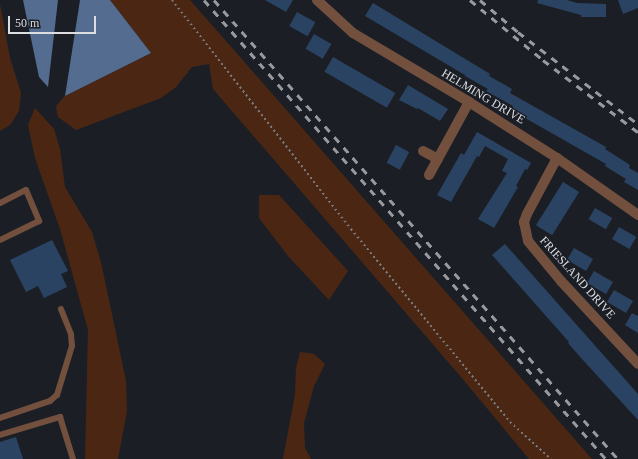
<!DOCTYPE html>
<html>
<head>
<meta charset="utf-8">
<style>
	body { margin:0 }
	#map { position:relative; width:638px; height:459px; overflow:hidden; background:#1b1f25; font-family:Georgia,serif }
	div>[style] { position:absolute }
	.green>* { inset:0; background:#4b2713 }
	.water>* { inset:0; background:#536c8f }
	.building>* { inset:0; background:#2b4363; transform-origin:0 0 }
	.path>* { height:2px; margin-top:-1px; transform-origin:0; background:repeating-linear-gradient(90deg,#787b80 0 2px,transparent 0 5px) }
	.service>* { height:6px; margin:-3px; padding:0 3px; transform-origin:3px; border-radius:3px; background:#73503e }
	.minor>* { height:10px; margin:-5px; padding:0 5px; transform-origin:5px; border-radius:5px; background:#73503e }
	.rail>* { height:3px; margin-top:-1.5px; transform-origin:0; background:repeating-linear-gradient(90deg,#979a9e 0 7px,transparent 0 14px) }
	span { translate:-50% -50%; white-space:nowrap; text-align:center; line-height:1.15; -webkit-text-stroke:3px #1b1f25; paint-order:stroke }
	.street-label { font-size:12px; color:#dbdde1 }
	.scale { position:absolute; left:8px; top:16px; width:88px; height:18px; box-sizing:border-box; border:2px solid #dbdde1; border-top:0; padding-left:5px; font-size:12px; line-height:14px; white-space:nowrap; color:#dbdde1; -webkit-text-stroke:3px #1b1f25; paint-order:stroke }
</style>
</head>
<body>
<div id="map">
	<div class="green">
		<i style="clip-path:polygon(110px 0,190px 0,592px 459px,529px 459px,461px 377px,213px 89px,209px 64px,192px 67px,176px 87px,161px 98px,76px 130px,58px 117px,56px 106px,65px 96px,151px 53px)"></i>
		<i style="clip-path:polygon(0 4px,10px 58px,21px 93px,19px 111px,10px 125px,0 131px)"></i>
		<i style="clip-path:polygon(35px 108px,54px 129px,60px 149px,65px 187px,92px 232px,101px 262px,126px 381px,127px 411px,118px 459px,85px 459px,88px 330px,60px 229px,35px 158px,28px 125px)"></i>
		<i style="clip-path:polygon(259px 195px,279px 195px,348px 271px,329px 300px,288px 256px,259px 218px)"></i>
		<i style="clip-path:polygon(300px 352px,314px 354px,325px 364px,314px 386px,304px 423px,305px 448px,311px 459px,283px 459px,295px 394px,296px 368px)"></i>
	</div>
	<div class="water">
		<i style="clip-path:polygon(23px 0,58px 0,48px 87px,39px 77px)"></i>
		<i style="clip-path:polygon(80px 0,110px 0,151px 53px,65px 96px)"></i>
	</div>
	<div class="building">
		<i style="clip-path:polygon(265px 0,293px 0,286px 12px)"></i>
		<i style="clip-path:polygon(538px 0,567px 0,577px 3px,606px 4px,606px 17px,581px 17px,581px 15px,537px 3px)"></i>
		<i style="clip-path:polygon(618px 0,638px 0,638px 8px,623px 14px)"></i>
		<i style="clip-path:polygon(373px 3px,490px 74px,489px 76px,512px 89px,510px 93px,606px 147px,605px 149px,630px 165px,629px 168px,638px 173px,638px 190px,624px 182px,626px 179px,605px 166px,606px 164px,511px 110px,513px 106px,486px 91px,488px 89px,465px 76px,465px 75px,365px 16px)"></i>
		<i style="left:297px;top:12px;width:21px;height:16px;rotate:29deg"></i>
		<i style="left:314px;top:34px;width:20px;height:17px;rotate:30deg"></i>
		<i style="left:333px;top:57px;width:72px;height:17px;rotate:30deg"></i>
		<i style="clip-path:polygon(408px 85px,448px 109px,440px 121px,418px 108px,417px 109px,399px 100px)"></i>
		<i style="clip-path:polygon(477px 132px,531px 163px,527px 170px,525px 169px,516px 186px,518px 187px,494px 228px,478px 219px,507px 173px,502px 171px,508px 159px,485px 146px,479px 157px,477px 156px,451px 202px,437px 195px,461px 153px,464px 155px)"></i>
		<i style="left:396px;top:145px;width:15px;height:20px;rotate:28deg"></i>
		<i style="left:563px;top:182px;width:19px;height:51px;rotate:32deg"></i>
		<i style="left:595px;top:208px;width:20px;height:13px;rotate:30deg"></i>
		<i style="left:619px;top:227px;width:20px;height:14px;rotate:30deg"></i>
		<i style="clip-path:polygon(52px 240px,68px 271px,61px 274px,67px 287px,44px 298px,38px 286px,26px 292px,10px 260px)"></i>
		<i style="clip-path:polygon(505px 244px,638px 394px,638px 420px,582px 359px,568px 343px,569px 342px,492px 255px)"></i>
		<i style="left:574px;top:248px;width:22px;height:14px;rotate:30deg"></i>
		<i style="left:594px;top:271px;width:22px;height:14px;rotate:30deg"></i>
		<i style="left:614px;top:290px;width:22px;height:14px;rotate:30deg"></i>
		<i style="clip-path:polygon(632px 313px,638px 316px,638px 333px,625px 325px)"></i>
		<i style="clip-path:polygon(16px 437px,23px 459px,0 459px,0 442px)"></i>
	</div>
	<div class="path">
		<i style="left:172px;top:0;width:291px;rotate:52deg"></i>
		<i style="left:351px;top:229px;width:250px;rotate:50.5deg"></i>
		<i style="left:510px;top:422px;width:55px;rotate:42.1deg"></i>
	</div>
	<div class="service">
		<i style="left:0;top:203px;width:29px;rotate:-27deg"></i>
		<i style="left:26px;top:190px;width:34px;rotate:67deg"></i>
		<i style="left:39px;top:221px;width:43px;rotate:154deg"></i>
		<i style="left:0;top:418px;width:53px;rotate:-18.8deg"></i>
		<i style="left:50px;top:401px;width:9px;rotate:-41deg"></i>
		<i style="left:57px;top:395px;width:51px;rotate:-73deg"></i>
		<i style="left:72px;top:346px;width:12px;rotate:-95deg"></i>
		<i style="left:71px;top:334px;width:27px;rotate:-112deg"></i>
		<i style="left:0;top:435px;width:63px;rotate:-16.7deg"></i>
		<i style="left:60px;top:417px;width:44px;rotate:72.8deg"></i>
	</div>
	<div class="minor">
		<i style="left:317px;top:0;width:49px;rotate:42.5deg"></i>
		<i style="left:353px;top:33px;width:135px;rotate:30.7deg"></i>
		<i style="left:469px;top:102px;width:104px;rotate:32.5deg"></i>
		<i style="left:557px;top:158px;width:99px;rotate:35.1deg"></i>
		<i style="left:423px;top:151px;width:17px;rotate:28deg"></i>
		<i style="left:557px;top:158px;width:64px;rotate:118.2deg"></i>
		<i style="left:527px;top:214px;width:9px;rotate:111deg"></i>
		<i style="left:524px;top:222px;width:19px;rotate:78deg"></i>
		<i style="left:528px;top:241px;width:52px;rotate:50.5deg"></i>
		<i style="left:561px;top:281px;width:113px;rotate:47.1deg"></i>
		<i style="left:429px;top:175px;width:83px;rotate:-61.3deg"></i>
	</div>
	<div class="rail">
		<i style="left:204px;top:0;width:610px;rotate:48.79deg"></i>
		<i style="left:214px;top:0;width:611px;rotate:48.65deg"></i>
		<i style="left:470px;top:0;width:94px;rotate:39.4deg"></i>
		<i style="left:543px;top:60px;width:119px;rotate:37.2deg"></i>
		<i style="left:480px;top:0;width:50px;rotate:40.1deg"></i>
		<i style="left:518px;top:32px;width:151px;rotate:37.5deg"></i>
	</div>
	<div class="street-label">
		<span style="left:483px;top:97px;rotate:31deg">HELMING DRIVE</span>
		<span style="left:577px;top:278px;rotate:48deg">FRIESLAND DRIVE</span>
	</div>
	<div class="scale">50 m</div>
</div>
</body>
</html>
